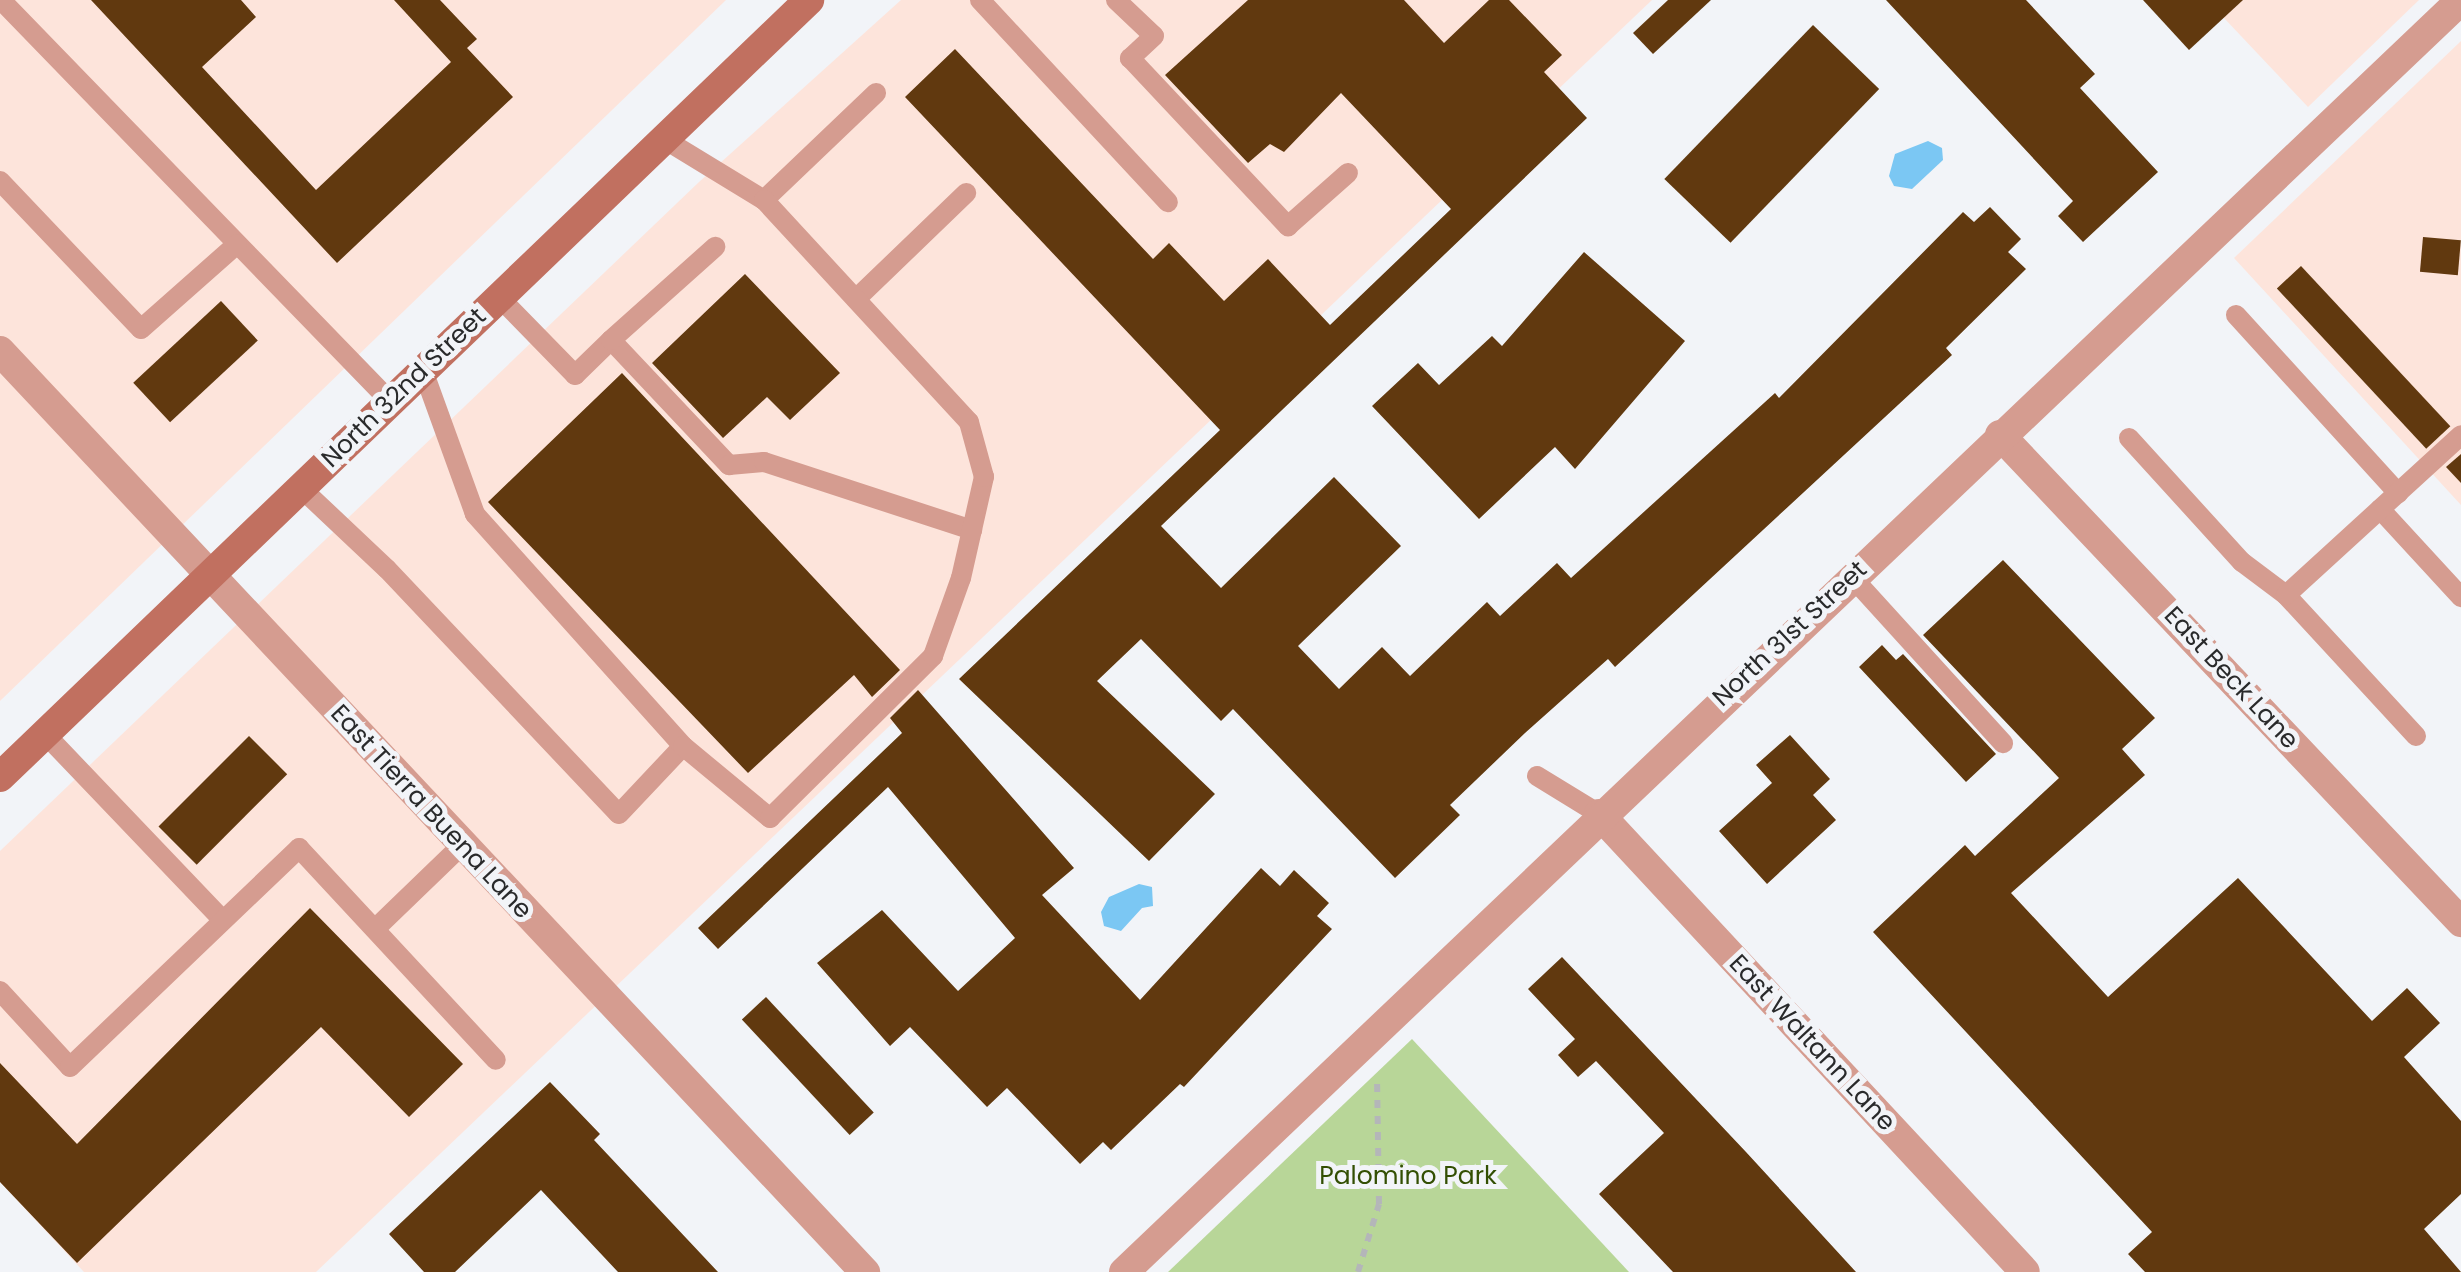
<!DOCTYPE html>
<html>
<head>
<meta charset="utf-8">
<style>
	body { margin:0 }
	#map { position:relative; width:2461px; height:1272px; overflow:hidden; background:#f2f4f8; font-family:Poppins,sans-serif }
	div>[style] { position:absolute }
	.commercial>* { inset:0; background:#fde4db }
	.green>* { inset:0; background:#b8d698 }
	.water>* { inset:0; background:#7bc7f3 }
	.building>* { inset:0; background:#61390f; transform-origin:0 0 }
	.path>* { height:6px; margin-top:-3px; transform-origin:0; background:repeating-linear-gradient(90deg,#b4b6b9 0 8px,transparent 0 16px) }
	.lane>* { height:20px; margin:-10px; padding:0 10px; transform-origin:10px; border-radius:10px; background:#d59c90 }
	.street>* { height:30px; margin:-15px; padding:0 15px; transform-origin:15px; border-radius:15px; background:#d59c90 }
	.secondary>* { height:30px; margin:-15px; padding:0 15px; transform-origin:15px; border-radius:15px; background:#c17060 }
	span { translate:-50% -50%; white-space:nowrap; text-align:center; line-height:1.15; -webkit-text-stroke:10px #f2f4f8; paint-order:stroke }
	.street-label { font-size:25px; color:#292a2b }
	.park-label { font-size:25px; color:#334f03 }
</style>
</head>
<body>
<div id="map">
	<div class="commercial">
		<i style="clip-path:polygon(0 0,726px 0,0 701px)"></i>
		<i style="clip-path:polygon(901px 0,1652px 0,316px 1272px,84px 1272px,0 1182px,0 851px,699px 182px)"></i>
		<i style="clip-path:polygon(2207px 0,2419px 0,2308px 107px)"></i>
		<i style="clip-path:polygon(2461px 41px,2461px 505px,2234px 258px)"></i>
	</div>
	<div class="green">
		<i style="clip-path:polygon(1412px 1039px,1629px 1272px,1168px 1272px)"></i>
	</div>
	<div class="water">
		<i style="clip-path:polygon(1928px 141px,1942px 148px,1943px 160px,1912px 189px,1894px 186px,1889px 176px,1895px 154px)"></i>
		<i style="clip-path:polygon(1139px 884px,1152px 887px,1153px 906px,1142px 908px,1121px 931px,1104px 926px,1101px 912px,1109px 897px)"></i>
	</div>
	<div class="building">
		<i style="clip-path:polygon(91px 0,241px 0,256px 17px,202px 67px,316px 190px,451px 62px,394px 0,440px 0,477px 39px,467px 48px,513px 97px,337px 263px)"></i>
		<i style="clip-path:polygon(1248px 0,1404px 0,1444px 43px,1489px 0,1509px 0,1562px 55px,1544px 72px,1587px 118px,1161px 526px,1221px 588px,1334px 477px,1401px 546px,1298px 646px,1339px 689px,1382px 647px,1410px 676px,1487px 602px,1500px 616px,1557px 563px,1571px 578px,1775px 393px,1779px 398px,1963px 212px,1974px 222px,1990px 207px,2021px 239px,2008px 252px,2026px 269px,1946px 348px,1952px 355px,1615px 667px,1608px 659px,1525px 733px,1450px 805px,1460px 815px,1395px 878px,1233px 709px,1221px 721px,1141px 639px,1097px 681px,1215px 794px,1149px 861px,959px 679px,1220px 430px,905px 97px,955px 49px,1153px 259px,1169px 243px,1224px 301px,1268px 259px,1330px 325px,1451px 209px,1341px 93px,1284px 152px,1270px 144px,1248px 163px,1165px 75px)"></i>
		<i style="clip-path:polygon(1668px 0,1711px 0,1653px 54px,1633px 33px)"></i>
		<i style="clip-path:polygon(1886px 0,2026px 0,2095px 74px,2080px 88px,2158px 172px,2083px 242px,2058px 216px,2073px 201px)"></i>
		<i style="clip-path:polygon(2143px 0,2243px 0,2189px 50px)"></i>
		<i style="left:1813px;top:25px;width:92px;height:214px;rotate:44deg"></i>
		<i style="left:2423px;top:237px;width:38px;height:35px;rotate:5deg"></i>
		<i style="clip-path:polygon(1584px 252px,1685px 341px,1575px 469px,1555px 447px,1479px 519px,1372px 406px,1418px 363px,1439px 385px,1492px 336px,1502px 346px)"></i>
		<i style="left:2301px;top:266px;width:219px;height:33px;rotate:47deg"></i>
		<i style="clip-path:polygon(745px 274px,840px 373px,790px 420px,767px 397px,723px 438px,652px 363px)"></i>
		<i style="left:221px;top:301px;width:54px;height:120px;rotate:47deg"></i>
		<i style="clip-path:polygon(622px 373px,900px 670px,872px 697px,854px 675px,748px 773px,488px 502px)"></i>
		<i style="clip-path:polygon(2461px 454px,2461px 483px,2446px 467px)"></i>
		<i style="clip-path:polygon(2003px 560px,2155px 718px,2122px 749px,2145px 775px,2011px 893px,2108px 997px,2238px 878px,2372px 1021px,2407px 988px,2440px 1023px,2404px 1057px,2461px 1121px,2461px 1194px,2424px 1229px,2461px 1272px,2145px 1272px,2128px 1254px,2152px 1232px,1873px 932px,1965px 845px,1975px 856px,2059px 778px,1923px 635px)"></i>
		<i style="clip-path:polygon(1882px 645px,1896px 660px,1903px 654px,1996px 754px,1966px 782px,1859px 667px)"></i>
		<i style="clip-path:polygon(918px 690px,1074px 868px,1042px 895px,1140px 1000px,1261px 868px,1280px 886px,1294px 870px,1329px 903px,1317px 916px,1332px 929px,1184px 1087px,1180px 1084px,1111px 1150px,1103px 1142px,1080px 1164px,1007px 1088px,987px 1107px,910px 1027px,890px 1046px,817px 963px,882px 910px,958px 991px,1015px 938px,888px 787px,718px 949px,698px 928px,902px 733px,890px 718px)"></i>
		<i style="clip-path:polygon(1790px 735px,1830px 779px,1813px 795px,1836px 820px,1767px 884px,1719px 831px,1772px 783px,1756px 765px)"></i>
		<i style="left:249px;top:736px;width:54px;height:128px;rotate:45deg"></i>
		<i style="clip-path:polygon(310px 908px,463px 1064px,409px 1117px,321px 1027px,77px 1263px,0 1182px,0 1063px,77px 1144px)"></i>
		<i style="clip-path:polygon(1562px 957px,1746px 1152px,1856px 1272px,1673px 1272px,1599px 1194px,1664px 1133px,1596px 1061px,1578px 1077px,1558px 1055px,1575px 1039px,1528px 989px)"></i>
		<i style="left:766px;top:997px;width:158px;height:33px;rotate:47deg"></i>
		<i style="clip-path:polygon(550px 1082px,600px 1134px,594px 1140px,718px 1272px,618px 1272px,541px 1190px,455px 1272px,424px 1272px,389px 1234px)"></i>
	</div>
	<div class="path">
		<i style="left:1358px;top:1272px;width:71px;rotate:-72.8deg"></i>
		<i style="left:1379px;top:1204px;width:123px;rotate:-90.9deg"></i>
	</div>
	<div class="lane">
		<i style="left:1px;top:0;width:560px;rotate:45.87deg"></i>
		<i style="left:980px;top:0;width:276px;rotate:47.1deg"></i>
		<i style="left:1116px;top:0;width:52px;rotate:43.5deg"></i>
		<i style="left:1154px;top:36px;width:33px;rotate:137deg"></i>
		<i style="left:1130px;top:58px;width:231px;rotate:46.8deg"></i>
		<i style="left:1288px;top:226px;width:80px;rotate:-41.5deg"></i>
		<i style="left:664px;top:139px;width:117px;rotate:31.4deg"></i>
		<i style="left:764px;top:200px;width:155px;rotate:-43.7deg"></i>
		<i style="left:0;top:181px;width:204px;rotate:46.4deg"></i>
		<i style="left:141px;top:329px;width:128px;rotate:-41.5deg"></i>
		<i style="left:499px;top:297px;width:109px;rotate:45.7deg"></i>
		<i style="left:575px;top:375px;width:50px;rotate:-44.2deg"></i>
		<i style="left:611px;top:340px;width:172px;rotate:46.7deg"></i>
		<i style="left:729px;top:465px;width:35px;rotate:-5deg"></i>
		<i style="left:764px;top:462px;width:219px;rotate:18.1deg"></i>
		<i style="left:856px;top:299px;width:153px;rotate:-43.9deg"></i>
		<i style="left:2236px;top:315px;width:241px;rotate:47.7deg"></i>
		<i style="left:611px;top:340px;width:140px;rotate:-41.8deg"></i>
		<i style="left:2129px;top:438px;width:168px;rotate:47.7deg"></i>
		<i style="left:2242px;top:562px;width:55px;rotate:36.9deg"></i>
		<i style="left:301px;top:488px;width:118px;rotate:43.3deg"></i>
		<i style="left:387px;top:569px;width:337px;rotate:46.6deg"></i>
		<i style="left:619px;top:814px;width:93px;rotate:-46.7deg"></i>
		<i style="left:683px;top:746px;width:312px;rotate:-131.9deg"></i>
		<i style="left:475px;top:514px;width:153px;rotate:-109.9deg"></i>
		<i style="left:2380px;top:509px;width:120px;rotate:47.4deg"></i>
		<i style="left:1851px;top:576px;width:226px;rotate:47.7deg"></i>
		<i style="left:45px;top:734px;width:257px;rotate:46.3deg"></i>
		<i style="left:2416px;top:736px;width:192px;rotate:-132.7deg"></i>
		<i style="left:2286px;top:595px;width:237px;rotate:-42.4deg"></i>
		<i style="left:683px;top:746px;width:113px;rotate:39.6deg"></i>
		<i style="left:770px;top:818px;width:230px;rotate:-44.8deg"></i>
		<i style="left:933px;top:656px;width:83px;rotate:-70.3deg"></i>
		<i style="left:961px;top:578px;width:104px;rotate:-77.2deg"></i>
		<i style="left:984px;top:477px;width:57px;rotate:-105.3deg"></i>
		<i style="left:969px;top:422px;width:302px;rotate:-132.7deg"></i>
		<i style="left:1537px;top:776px;width:73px;rotate:31.5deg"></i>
		<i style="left:375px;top:929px;width:121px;rotate:-44deg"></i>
		<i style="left:0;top:991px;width:103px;rotate:47.4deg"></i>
		<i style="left:70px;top:1067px;width:317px;rotate:-43.7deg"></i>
		<i style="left:299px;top:848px;width:289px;rotate:47.1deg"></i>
	</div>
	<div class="street">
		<i style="left:0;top:351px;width:1264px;rotate:46.8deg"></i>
		<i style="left:2000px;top:435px;width:671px;rotate:46.57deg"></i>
		<i style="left:1599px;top:814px;width:625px;rotate:47.07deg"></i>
		<i style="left:1124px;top:1272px;width:1845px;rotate:-43.57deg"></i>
	</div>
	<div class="secondary">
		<i style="left:0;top:777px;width:1122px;rotate:-43.84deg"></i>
	</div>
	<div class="street-label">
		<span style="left:404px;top:388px;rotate:-44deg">North 32nd Street</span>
		<span style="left:1790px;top:634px;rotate:-43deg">North 31st Street</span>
		<span style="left:2231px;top:678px;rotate:47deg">East Beck Lane</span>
		<span style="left:431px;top:812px;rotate:47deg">East Tierra Buena Lane</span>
		<span style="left:1812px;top:1043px;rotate:47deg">East Waltann Lane</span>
	</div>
	<div class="park-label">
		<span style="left:1408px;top:1176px">Palomino Park</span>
	</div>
</div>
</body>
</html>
